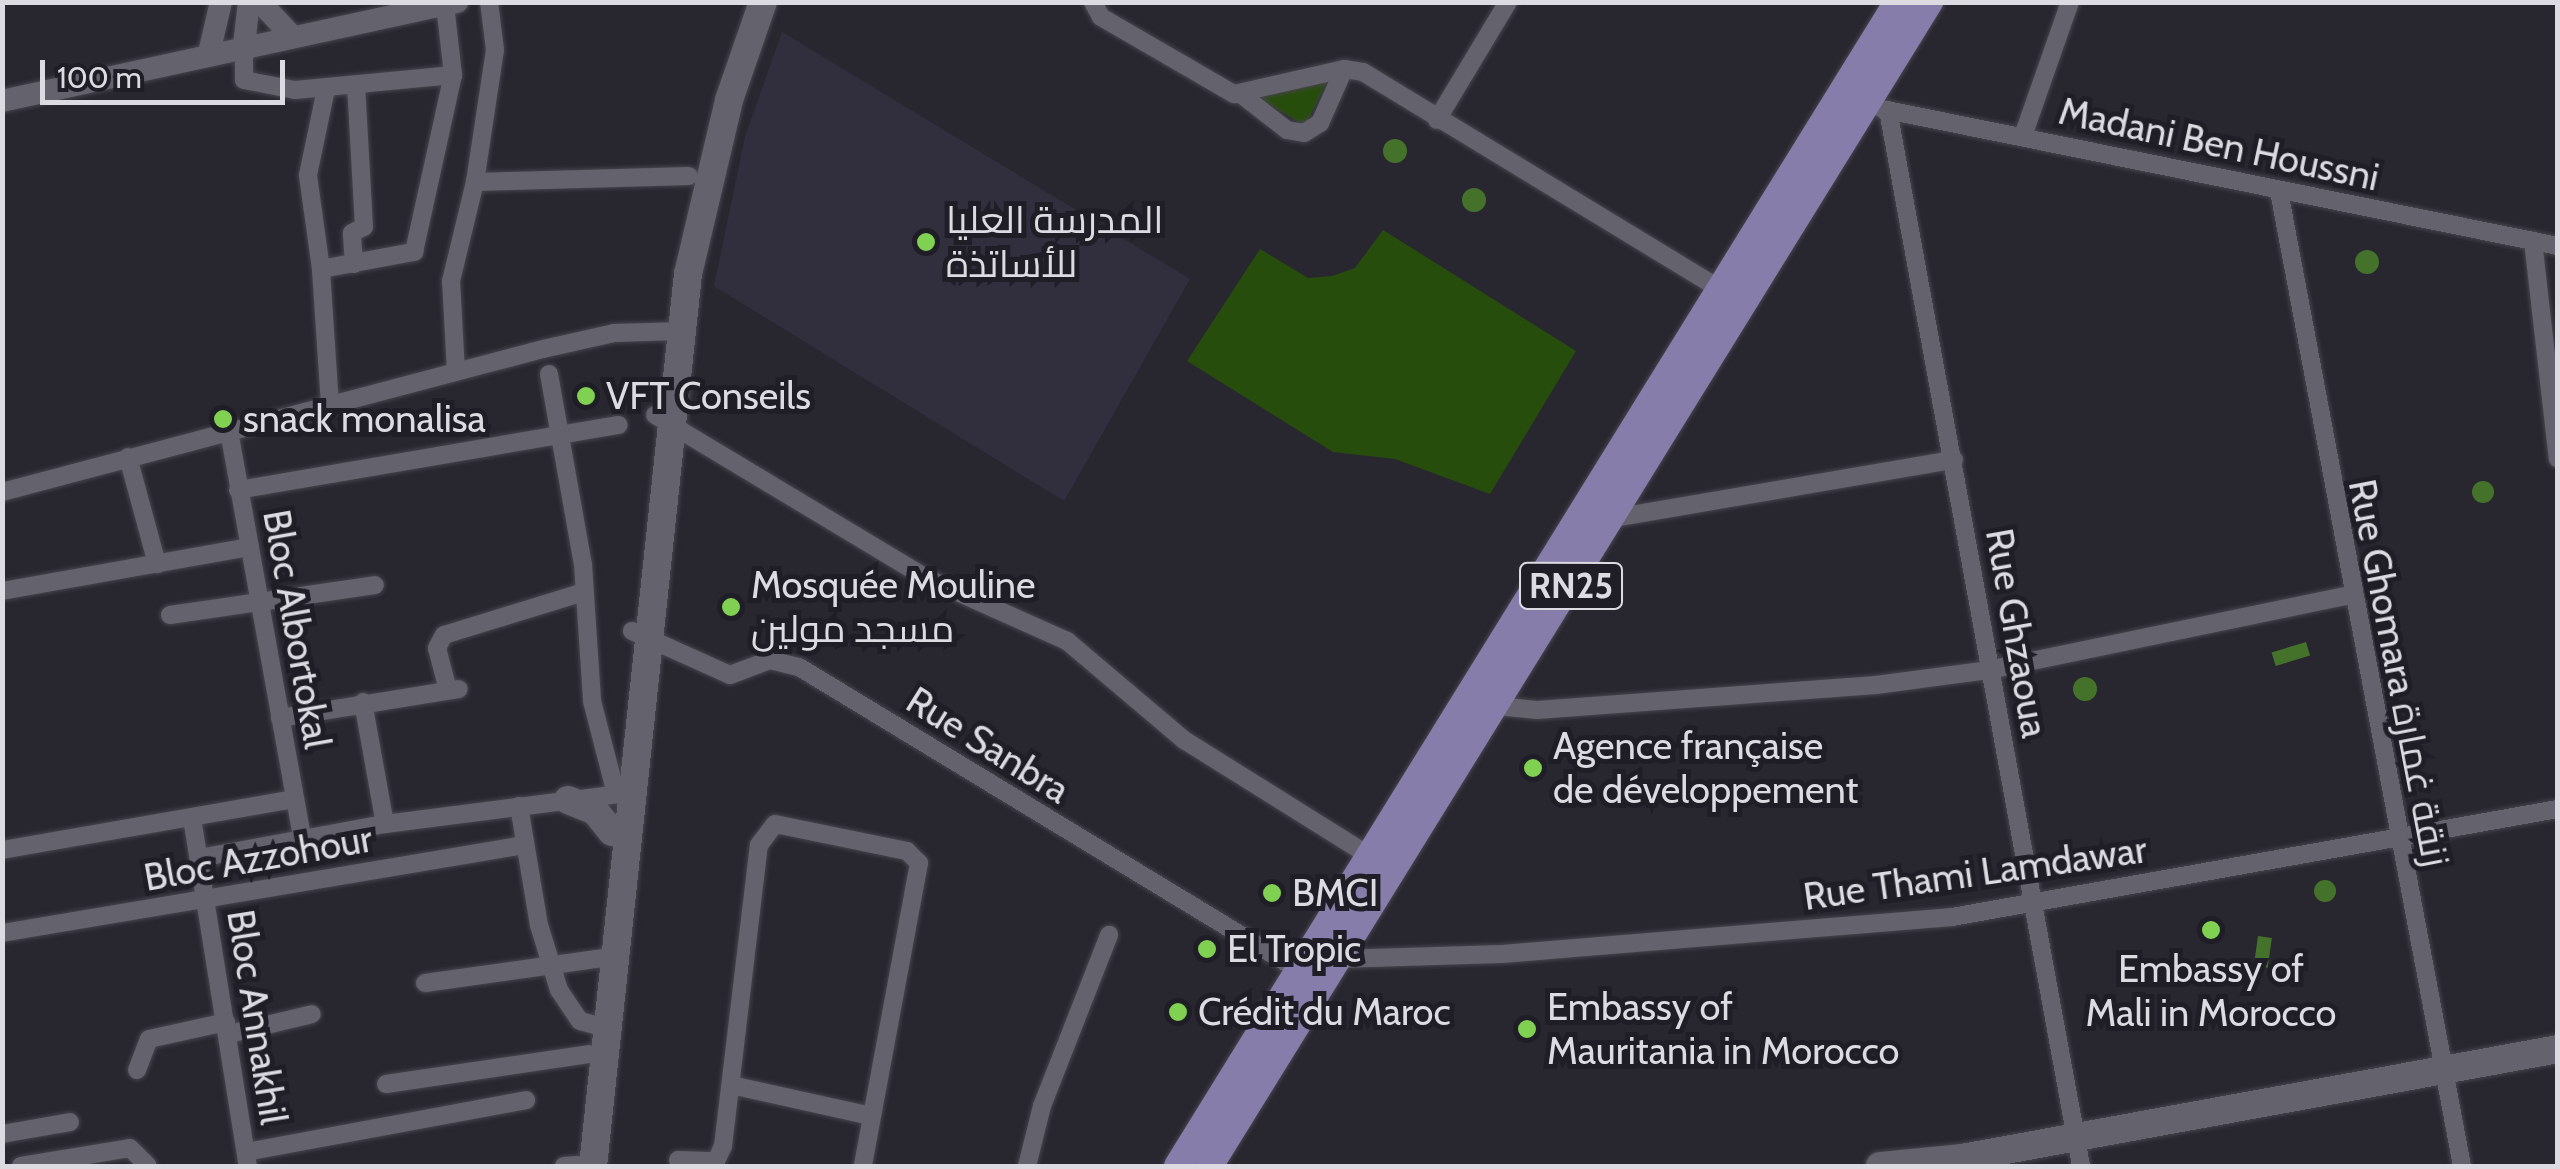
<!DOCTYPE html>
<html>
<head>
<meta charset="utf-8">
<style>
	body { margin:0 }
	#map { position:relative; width:2560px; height:1169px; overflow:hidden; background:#282730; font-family:Cabin,Cairo,sans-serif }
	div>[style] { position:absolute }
	.built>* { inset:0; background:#312f3e }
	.green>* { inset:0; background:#274d0c }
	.water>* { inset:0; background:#45722b; transform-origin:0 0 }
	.round { border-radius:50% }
	.roads { filter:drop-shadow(0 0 2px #46444c) drop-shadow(0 0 2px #46444c) }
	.minor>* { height:18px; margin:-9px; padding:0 9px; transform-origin:9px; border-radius:9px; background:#64636d }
	.tertiary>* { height:22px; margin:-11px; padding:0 11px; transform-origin:11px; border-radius:11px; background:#64636d }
	.secondary>* { height:28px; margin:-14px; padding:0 14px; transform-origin:14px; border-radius:14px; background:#64636d }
	.primary>* { height:28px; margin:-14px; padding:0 14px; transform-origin:14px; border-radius:14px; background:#867daa }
	.dots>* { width:28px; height:28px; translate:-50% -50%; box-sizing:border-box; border:5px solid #1f1d26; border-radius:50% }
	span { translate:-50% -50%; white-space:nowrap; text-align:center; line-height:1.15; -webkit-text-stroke:10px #1f1d26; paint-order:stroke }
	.shield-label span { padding:2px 8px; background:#1f1d26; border:2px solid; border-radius:8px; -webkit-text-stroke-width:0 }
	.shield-label { font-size:35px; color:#dcdbe1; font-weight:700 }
	.street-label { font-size:38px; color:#dcdbe1 }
	.poi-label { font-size:38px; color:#dcdbe1 }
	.left { translate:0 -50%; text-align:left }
	.frame { position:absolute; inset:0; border:5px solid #dcdbe1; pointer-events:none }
	.scale { position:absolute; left:40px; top:60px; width:245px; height:45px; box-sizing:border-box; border:5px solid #dcdbe1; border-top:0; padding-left:12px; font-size:30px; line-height:35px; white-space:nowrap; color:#dcdbe1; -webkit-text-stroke:8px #1f1d26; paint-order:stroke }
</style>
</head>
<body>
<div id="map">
	<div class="built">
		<i style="clip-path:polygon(782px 32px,1190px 279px,1064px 501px,714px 286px,745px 137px)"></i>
	</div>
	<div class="green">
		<i style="clip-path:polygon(1328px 80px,1305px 126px,1259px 98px)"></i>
		<i style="clip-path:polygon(1383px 230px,1576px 351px,1490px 494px,1395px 459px,1333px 452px,1187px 361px,1260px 249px,1308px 278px,1332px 276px,1355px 268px)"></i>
	</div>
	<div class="water">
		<i class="round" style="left:1383px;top:139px;width:24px;height:24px"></i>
		<i class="round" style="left:1462px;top:188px;width:24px;height:24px"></i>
		<i class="round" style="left:2355px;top:250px;width:24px;height:24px"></i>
		<i class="round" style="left:2472px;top:481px;width:22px;height:22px"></i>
		<i style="left:2306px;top:642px;width:14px;height:36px;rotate:73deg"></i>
		<i class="round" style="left:2073px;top:677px;width:24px;height:24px"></i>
		<i class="round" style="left:2314px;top:880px;width:22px;height:22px"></i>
		<i style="left:2258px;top:936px;width:14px;height:30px;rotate:8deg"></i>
	</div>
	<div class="roads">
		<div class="minor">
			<i style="left:1093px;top:2px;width:17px;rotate:62deg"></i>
			<i style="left:1101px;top:17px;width:154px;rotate:30.1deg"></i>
			<i style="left:1234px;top:94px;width:113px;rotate:-12.8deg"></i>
			<i style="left:1344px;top:69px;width:19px;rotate:9deg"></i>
			<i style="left:1363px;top:72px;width:421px;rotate:31.3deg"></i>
			<i style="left:244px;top:45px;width:35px;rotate:90deg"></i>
			<i style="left:244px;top:80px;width:52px;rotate:11.1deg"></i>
			<i style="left:295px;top:90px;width:159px;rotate:-5.4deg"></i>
			<i style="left:1242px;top:95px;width:57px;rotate:37.9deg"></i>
			<i style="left:1287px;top:130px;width:17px;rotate:10deg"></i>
			<i style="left:1304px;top:133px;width:19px;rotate:-32deg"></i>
			<i style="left:1320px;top:123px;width:59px;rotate:-66deg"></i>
			<i style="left:1882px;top:109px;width:690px;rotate:11.46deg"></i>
			<i style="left:1888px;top:110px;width:1073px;rotate:79.64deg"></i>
			<i style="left:1437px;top:120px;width:138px;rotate:-59deg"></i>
			<i style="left:2023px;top:136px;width:142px;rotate:-70.7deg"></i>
			<i style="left:475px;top:182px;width:134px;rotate:-81.4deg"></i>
			<i style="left:495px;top:50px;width:48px;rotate:-97.1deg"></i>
			<i style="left:2279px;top:191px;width:992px;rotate:79.37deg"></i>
			<i style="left:2533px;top:241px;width:219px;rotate:83.5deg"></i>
			<i style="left:354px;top:264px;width:31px;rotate:-94deg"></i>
			<i style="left:352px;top:233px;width:13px;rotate:-27deg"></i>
			<i style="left:364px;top:227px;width:142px;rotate:-93.2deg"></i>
			<i style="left:321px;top:269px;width:95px;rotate:-97.9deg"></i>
			<i style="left:308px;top:175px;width:88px;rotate:-78.2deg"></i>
			<i style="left:456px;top:372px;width:91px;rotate:-93.1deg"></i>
			<i style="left:451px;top:281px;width:102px;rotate:-76.4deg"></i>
			<i style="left:475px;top:182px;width:214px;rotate:-1.6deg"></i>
			<i style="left:549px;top:374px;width:193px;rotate:79.9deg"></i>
			<i style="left:583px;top:564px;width:137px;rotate:86.2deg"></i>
			<i style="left:592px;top:701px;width:96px;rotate:75.5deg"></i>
			<i style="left:330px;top:405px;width:136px;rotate:-93.8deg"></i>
			<i style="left:321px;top:269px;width:95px;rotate:-10.4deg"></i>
			<i style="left:414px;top:252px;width:181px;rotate:-77.6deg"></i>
			<i style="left:453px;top:75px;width:70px;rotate:-96.5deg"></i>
			<i style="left:655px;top:415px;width:316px;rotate:31deg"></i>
			<i style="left:926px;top:578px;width:154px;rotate:24.1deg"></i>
			<i style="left:1067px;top:641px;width:153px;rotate:40.2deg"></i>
			<i style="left:1184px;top:740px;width:221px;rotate:32deg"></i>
			<i style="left:229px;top:431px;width:413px;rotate:79.8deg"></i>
			<i style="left:128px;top:457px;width:111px;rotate:74.8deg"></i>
			<i style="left:238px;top:490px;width:386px;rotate:-9.7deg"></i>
			<i style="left:2px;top:492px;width:560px;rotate:-14.81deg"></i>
			<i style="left:543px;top:349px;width:73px;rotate:-12.7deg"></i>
			<i style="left:614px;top:333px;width:67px;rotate:-1.7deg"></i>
			<i style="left:1613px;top:518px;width:346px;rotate:-9.7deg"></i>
			<i style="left:2px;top:591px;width:252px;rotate:-10.1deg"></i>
			<i style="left:170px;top:615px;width:207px;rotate:-8.3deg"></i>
			<i style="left:632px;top:631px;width:107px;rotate:24.2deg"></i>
			<i style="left:730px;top:675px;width:43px;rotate:-20.6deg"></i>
			<i style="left:770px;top:660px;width:30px;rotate:14deg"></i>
			<i style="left:799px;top:667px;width:586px;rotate:31.25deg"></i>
			<i style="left:448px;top:690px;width:43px;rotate:-104.7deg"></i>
			<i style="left:437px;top:648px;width:15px;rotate:-62deg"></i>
			<i style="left:444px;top:635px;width:146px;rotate:-17.1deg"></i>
			<i style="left:363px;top:702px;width:124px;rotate:79.8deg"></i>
			<i style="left:1497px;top:706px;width:40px;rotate:5.7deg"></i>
			<i style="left:1537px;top:710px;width:340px;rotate:-4.2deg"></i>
			<i style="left:1876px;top:685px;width:113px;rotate:-7.6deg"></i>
			<i style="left:1988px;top:670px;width:370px;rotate:-11.7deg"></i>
			<i style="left:280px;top:718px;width:181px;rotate:-9.2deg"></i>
			<i style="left:519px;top:806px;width:121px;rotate:80.5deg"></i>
			<i style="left:539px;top:925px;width:68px;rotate:72.9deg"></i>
			<i style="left:559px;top:990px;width:37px;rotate:56deg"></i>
			<i style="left:580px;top:1021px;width:31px;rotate:15deg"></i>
			<i style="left:192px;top:818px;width:352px;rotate:80.9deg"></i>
			<i style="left:2px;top:850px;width:296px;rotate:-9.9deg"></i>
			<i style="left:199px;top:858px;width:189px;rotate:-10.4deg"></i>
			<i style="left:385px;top:824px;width:252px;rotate:-7.3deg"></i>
			<i style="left:2px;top:933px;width:529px;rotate:-9.57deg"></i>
			<i style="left:1337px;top:959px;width:165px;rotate:-1.7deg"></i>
			<i style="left:1502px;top:954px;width:452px;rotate:-4.7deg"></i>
			<i style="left:1952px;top:917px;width:616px;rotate:-10.11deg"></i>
			<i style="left:425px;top:983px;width:195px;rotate:-8deg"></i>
			<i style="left:229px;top:1034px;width:85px;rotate:-13.5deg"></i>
			<i style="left:137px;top:1070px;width:33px;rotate:-69deg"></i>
			<i style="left:149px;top:1039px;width:79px;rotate:-12.4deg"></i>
			<i style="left:386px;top:1084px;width:205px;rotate:-8.4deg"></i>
			<i style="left:731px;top:1085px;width:143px;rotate:12.5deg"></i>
			<i style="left:2px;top:1134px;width:69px;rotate:-10deg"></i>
			<i style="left:246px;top:1152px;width:285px;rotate:-10.5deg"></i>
			<i style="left:678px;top:1160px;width:38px;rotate:2deg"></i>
			<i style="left:716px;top:1161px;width:17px;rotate:-65deg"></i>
			<i style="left:723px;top:1146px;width:303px;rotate:-83.2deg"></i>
			<i style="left:759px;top:845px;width:26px;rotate:-53deg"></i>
			<i style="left:775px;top:824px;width:135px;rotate:11.6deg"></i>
			<i style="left:907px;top:851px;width:17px;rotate:45deg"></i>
			<i style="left:919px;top:863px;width:308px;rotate:100.5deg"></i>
			<i style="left:21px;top:1166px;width:110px;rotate:-9.4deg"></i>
			<i style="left:130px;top:1148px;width:25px;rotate:45deg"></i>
			<i style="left:564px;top:1166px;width:13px;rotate:-4deg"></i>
			<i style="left:1027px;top:1166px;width:62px;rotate:-76deg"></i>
			<i style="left:1042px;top:1106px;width:184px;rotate:-68.6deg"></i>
		</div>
		<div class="tertiary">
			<i style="left:260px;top:2px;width:48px;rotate:46.7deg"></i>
			<i style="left:244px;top:45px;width:43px;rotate:-83.4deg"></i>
			<i style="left:209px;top:53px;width:52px;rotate:-76.8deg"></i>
			<i style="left:2px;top:101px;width:466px;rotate:-12.3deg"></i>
		</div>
		<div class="secondary">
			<i style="left:568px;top:800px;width:29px;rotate:22deg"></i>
			<i style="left:595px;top:811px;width:27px;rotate:51deg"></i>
			<i style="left:593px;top:1166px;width:897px;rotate:-83.92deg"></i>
			<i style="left:688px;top:274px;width:179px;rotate:-76.7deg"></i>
			<i style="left:729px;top:100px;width:104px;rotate:-70.9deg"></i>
			<i style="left:1880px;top:1166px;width:82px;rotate:-5.6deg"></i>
			<i style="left:1962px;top:1158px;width:606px;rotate:-10.36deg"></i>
		</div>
		<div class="primary">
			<i style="left:1178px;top:1166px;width:1369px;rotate:-58.26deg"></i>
			<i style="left:1209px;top:1166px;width:1369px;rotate:-58.26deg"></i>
		</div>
	</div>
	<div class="dots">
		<i style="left:926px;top:242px;background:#80d051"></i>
		<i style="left:586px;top:396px;background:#80d051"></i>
		<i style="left:223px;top:419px;background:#80d051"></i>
		<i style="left:731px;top:607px;background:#80d051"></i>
		<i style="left:1533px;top:768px;background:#80d051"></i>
		<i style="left:1272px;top:893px;background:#80d051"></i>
		<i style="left:2211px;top:930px;background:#80d051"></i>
		<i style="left:1207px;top:949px;background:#80d051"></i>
		<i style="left:1178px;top:1012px;background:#80d051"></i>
		<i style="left:1527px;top:1029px;background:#80d051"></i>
	</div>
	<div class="shield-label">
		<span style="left:1571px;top:586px">RN25</span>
	</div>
	<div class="street-label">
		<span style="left:2219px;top:144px;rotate:12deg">Madani Ben Houssni</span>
		<span style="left:297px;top:629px;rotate:80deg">Bloc Albortokal</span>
		<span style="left:2017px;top:633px;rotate:80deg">Rue Ghzaoua</span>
		<span style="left:2399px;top:673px;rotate:79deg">Rue Ghomara زنقة غمارة</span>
		<span style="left:988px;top:745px;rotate:32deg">Rue Sanbra</span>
		<span style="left:258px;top:858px;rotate:-10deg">Bloc Azzohour</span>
		<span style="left:1975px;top:873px;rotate:-8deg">Rue Thami Lamdawar</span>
		<span style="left:257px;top:1017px;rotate:81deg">Bloc Annakhil</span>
	</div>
	<div class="poi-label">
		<span class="left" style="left:946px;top:242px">المدرسة العليا<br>للأساتذة</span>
		<span class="left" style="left:606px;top:396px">VFT Conseils</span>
		<span class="left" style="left:243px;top:419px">snack monalisa</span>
		<span class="left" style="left:751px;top:607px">Mosquée Mouline<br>مسجد مولين</span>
		<span class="left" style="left:1553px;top:768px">Agence française<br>de développement</span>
		<span class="left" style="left:1292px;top:893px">BMCI</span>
		<span class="left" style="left:1227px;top:949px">El Tropic</span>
		<span style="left:2211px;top:991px">Embassy of<br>Mali in Morocco</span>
		<span class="left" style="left:1547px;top:1029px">Embassy of<br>Mauritania in Morocco</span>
		<span class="left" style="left:1198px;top:1012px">Crédit du Maroc</span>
	</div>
	<div class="frame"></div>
	<div class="scale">100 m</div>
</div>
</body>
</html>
